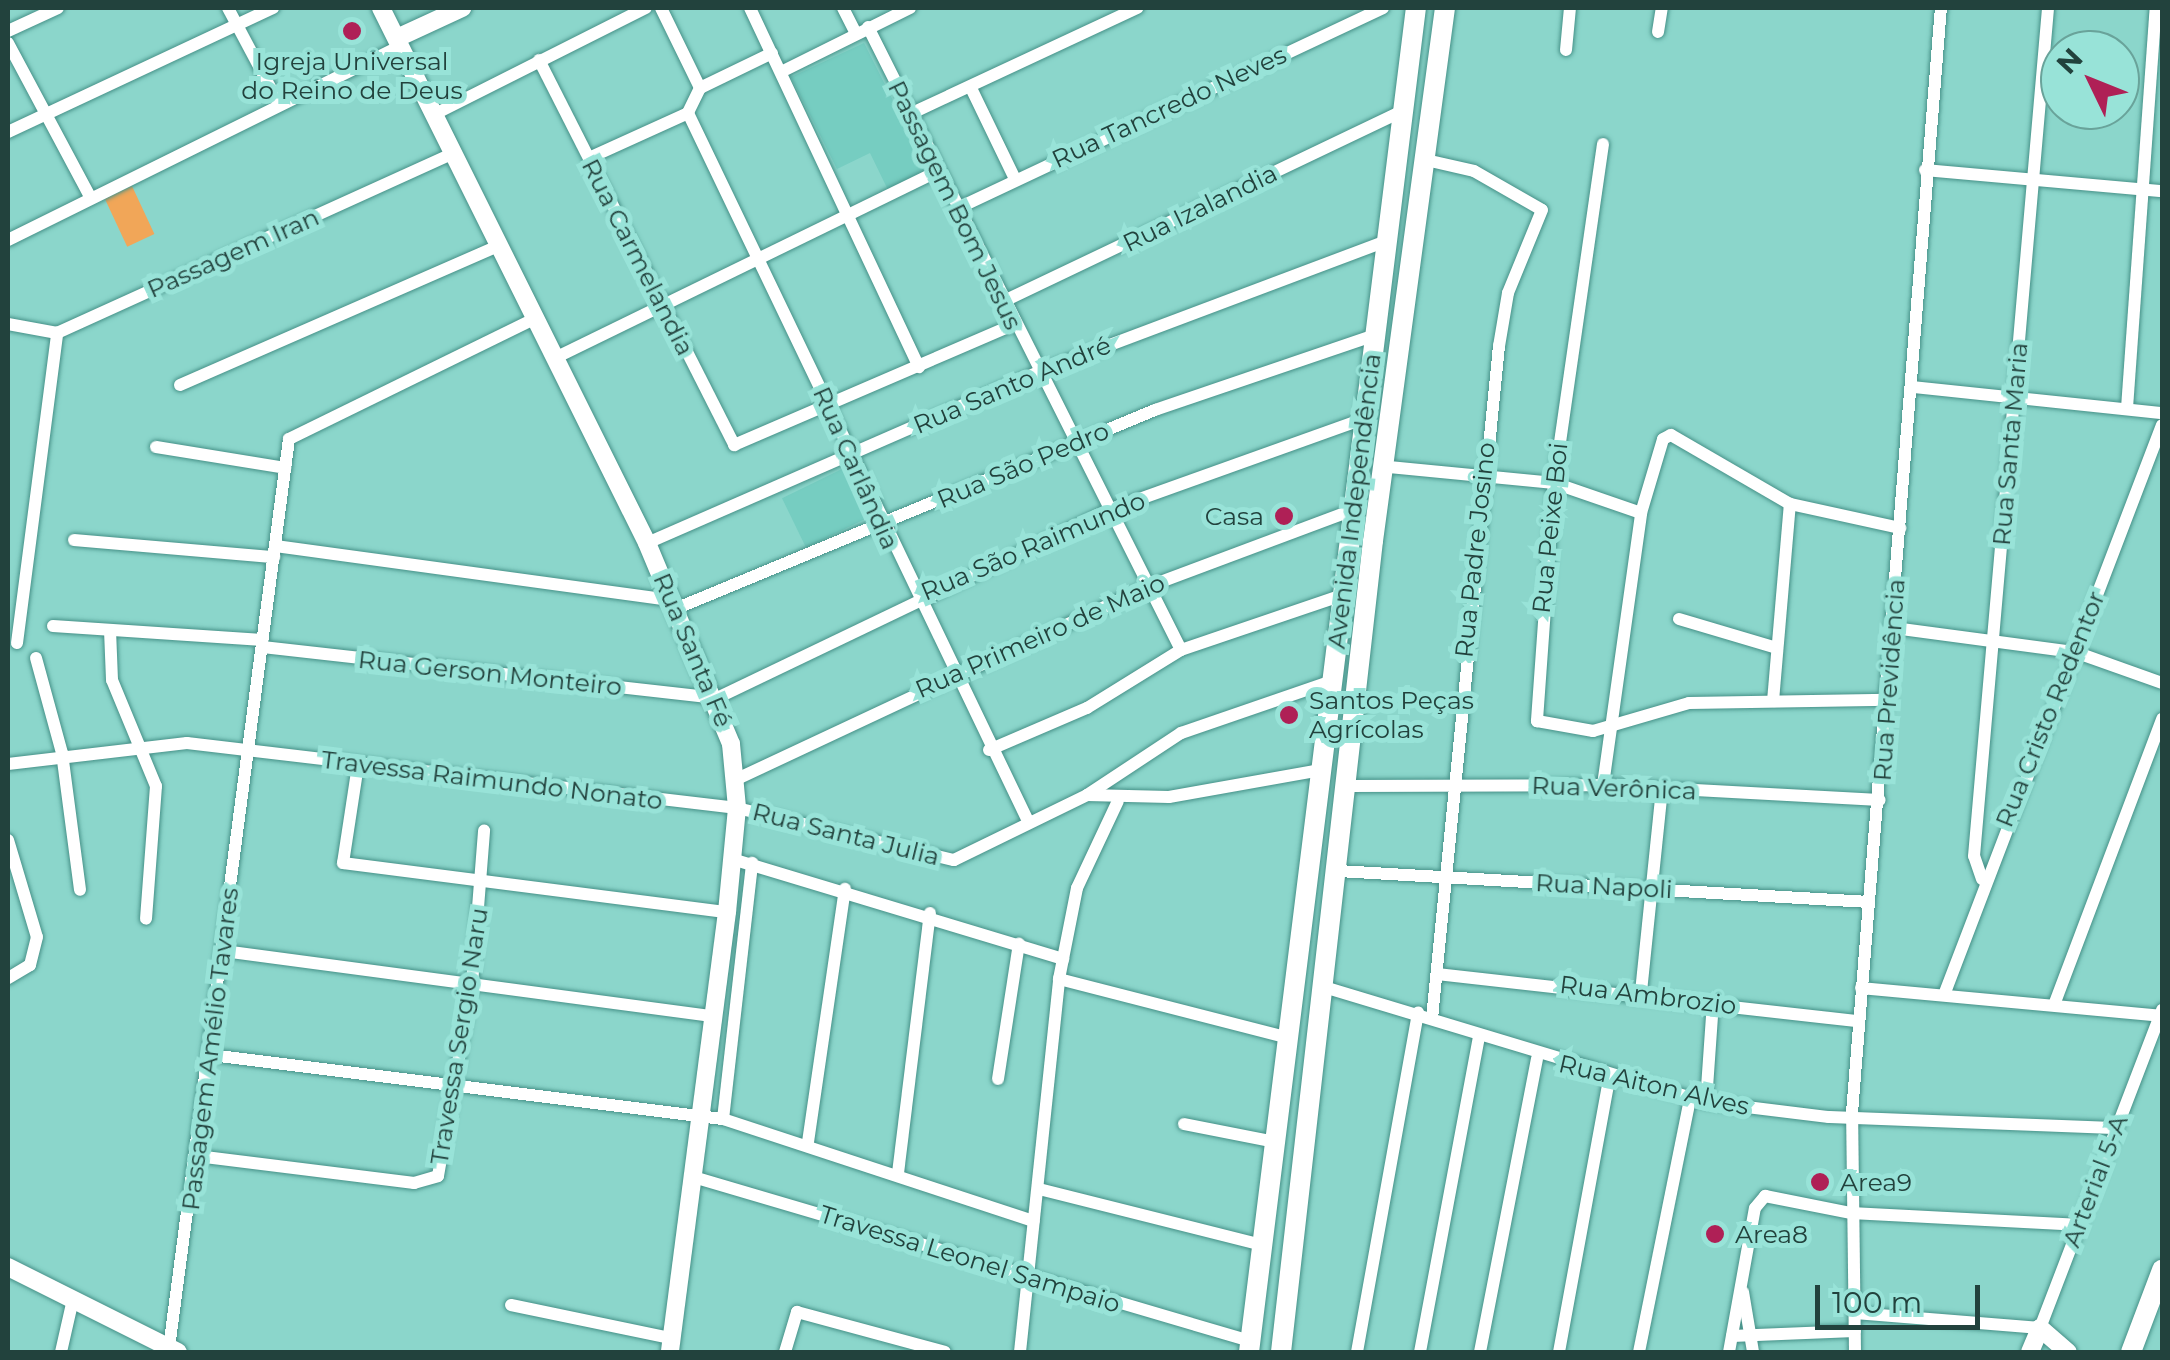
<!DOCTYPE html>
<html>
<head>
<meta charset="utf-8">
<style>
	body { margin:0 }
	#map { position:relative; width:2170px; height:1360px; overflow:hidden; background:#8bd6cb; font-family:Montserrat,sans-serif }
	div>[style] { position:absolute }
	.built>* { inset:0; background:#76cdc1; transform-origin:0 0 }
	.green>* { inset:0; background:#f1a658; transform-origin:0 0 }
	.roads { filter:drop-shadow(0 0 2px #469188) drop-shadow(0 0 2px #469188) }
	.street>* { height:12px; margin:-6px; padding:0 6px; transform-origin:6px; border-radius:6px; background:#fff }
	.secondary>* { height:18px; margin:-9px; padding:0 9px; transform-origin:9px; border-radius:9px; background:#fff }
	.primary>* { height:20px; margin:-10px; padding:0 10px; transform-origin:10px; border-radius:10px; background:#fff }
	.dots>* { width:28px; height:28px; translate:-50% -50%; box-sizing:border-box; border:5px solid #98e3d8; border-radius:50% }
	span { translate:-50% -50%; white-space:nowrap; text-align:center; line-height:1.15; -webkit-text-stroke:10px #98e3d8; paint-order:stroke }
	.poi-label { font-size:25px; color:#22423d }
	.right { translate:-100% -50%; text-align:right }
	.left { translate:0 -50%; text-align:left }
	.street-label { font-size:25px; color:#22423d }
	.frame { position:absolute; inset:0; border:10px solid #22423d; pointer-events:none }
	.north { position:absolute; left:2040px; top:30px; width:100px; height:100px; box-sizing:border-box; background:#98e3d8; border:2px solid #69a39a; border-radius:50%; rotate:313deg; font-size:28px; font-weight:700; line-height:40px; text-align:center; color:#22423d }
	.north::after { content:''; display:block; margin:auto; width:35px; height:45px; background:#af2056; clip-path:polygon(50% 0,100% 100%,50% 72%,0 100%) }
	.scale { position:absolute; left:1815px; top:1285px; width:165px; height:45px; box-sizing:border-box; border:5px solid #22423d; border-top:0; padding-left:12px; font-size:30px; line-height:35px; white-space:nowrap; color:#22423d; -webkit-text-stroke:8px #98e3d8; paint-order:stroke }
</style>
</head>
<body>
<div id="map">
	<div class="built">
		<i style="clip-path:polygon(864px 43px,928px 170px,888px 190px,870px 153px,837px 169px,791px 77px)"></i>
		<i style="left:844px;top:468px;width:55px;height:69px;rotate:64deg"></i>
	</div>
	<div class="green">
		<i style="left:132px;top:186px;width:53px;height:30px;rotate:65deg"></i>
	</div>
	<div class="roads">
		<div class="street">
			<i style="left:228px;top:8px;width:109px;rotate:62deg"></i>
			<i style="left:661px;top:8px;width:89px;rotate:64deg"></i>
			<i style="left:700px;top:88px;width:28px;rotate:116deg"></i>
			<i style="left:750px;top:8px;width:397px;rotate:64.8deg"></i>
			<i style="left:843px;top:8px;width:28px;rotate:63deg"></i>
			<i style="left:868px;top:27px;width:697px;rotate:63.32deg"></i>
			<i style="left:8px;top:31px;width:55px;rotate:-24.7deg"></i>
			<i style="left:1658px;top:32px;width:24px;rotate:-81deg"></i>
			<i style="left:8px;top:43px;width:172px;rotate:61.9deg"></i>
			<i style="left:1566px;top:50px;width:42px;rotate:-84.6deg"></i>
			<i style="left:539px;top:60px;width:432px;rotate:63.1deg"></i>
			<i style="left:734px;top:445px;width:304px;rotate:-23.3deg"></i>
			<i style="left:783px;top:71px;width:142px;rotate:-26.4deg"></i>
			<i style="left:700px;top:88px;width:80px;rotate:-25.9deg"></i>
			<i style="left:971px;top:88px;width:101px;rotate:64.2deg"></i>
			<i style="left:688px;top:113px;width:785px;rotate:64.35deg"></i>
			<i style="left:435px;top:114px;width:236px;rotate:-26.7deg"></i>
			<i style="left:910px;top:114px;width:251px;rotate:-25deg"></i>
			<i style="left:8px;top:132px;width:293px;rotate:-25.1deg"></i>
			<i style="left:1603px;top:144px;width:343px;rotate:98.2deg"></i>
			<i style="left:1554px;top:483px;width:239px;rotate:94.1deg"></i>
			<i style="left:1537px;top:721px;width:57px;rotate:10.1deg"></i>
			<i style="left:1593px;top:731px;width:100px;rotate:-16.3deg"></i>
			<i style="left:1689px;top:703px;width:200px;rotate:-0.9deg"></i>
			<i style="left:589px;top:158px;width:109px;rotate:-24.4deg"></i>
			<i style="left:1426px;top:160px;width:49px;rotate:12.9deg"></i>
			<i style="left:1474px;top:171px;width:78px;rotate:29.8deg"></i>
			<i style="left:1542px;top:210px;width:90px;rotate:112.3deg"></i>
			<i style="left:1508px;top:293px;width:54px;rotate:99.6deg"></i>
			<i style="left:1499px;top:346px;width:675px;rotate:95.69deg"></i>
			<i style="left:1925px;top:170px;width:238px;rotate:5.1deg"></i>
			<i style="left:956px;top:209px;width:472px;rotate:-25.2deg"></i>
			<i style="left:8px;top:240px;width:438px;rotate:-26.3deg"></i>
			<i style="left:1002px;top:302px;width:439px;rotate:-25.5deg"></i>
			<i style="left:8px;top:324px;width:50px;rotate:10.4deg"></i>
			<i style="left:57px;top:333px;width:436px;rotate:-24.4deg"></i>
			<i style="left:557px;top:357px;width:423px;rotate:-26deg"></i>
			<i style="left:180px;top:385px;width:347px;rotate:-23.6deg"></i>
			<i style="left:1913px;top:387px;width:250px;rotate:6deg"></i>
			<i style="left:2127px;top:408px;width:401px;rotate:-85.9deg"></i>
			<i style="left:156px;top:447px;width:131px;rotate:9.2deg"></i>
			<i style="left:1389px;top:467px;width:166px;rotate:5.5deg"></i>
			<i style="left:1554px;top:483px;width:92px;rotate:19deg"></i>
			<i style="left:74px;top:540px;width:201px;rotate:4.9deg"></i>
			<i style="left:647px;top:543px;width:427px;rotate:-23.6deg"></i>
			<i style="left:1038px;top:372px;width:370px;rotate:-20.6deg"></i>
			<i style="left:276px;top:546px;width:399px;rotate:7.8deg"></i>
			<i style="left:675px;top:609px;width:520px;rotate:-22.52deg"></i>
			<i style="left:1155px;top:410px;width:232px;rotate:-18.8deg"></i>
			<i style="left:1679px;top:619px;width:102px;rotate:16.5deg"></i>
			<i style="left:53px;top:626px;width:210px;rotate:3.8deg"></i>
			<i style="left:1894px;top:628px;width:183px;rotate:7.6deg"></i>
			<i style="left:2075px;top:652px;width:92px;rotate:19.6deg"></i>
			<i style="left:110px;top:630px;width:50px;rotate:87.7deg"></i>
			<i style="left:112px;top:680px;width:115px;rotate:67.5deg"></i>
			<i style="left:156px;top:786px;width:133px;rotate:94.3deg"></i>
			<i style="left:17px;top:643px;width:313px;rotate:-82.6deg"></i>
			<i style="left:262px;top:647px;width:458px;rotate:6.4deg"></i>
			<i style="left:717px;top:698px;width:435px;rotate:-25.6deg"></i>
			<i style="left:1109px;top:510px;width:268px;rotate:-19.7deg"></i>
			<i style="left:36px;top:658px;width:98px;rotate:74.7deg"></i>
			<i style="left:62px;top:753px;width:138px;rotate:82.5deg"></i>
			<i style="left:1773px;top:701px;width:198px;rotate:-85.1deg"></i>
			<i style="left:989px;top:750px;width:107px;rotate:-23.2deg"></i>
			<i style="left:1087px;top:708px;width:110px;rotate:-31.7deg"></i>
			<i style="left:1181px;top:650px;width:171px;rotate:-18.8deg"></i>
			<i style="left:8px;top:764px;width:180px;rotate:-6.7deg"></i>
			<i style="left:187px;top:743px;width:554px;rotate:6.74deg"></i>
			<i style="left:737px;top:808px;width:223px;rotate:13.5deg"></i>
			<i style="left:954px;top:860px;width:148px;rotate:-26deg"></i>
			<i style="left:1087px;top:795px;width:113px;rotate:-33.4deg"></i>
			<i style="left:1181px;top:733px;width:160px;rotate:-19deg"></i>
			<i style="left:358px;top:765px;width:99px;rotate:98.7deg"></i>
			<i style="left:343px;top:863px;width:387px;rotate:7.3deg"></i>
			<i style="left:737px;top:779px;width:453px;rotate:-25.1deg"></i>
			<i style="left:1147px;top:587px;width:217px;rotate:-20.5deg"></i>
			<i style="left:1603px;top:785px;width:275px;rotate:-82deg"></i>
			<i style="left:1641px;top:513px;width:77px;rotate:-73.4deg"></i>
			<i style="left:1663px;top:439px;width:9px;rotate:-27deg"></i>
			<i style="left:1671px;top:435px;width:138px;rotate:30.1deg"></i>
			<i style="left:1790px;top:504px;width:113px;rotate:12.3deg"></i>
			<i style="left:1348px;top:786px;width:255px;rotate:-0.2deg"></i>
			<i style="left:1603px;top:785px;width:277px;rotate:3.1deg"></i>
			<i style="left:1087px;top:795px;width:82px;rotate:1.4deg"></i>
			<i style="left:1169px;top:797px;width:154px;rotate:-10.1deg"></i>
			<i style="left:8px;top:840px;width:101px;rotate:73.4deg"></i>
			<i style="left:37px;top:937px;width:29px;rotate:104deg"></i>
			<i style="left:30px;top:965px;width:26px;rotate:149deg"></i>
			<i style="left:732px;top:859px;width:346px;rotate:16.8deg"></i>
			<i style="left:1338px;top:871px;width:532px;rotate:3.34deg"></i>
			<i style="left:1982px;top:879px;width:24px;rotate:-109deg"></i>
			<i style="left:1974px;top:856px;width:851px;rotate:-85.01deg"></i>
			<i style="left:224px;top:951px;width:490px;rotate:7.6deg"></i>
			<i style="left:1437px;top:974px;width:424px;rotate:6.4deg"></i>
			<i style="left:1059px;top:979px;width:236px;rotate:14.4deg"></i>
			<i style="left:1324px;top:987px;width:399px;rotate:16.8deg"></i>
			<i style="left:1706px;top:1102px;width:124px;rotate:7deg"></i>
			<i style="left:1829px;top:1117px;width:285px;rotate:2.2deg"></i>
			<i style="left:1861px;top:988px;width:300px;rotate:5.3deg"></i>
			<i style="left:1641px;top:992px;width:204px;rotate:-84.1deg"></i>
			<i style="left:1944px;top:995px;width:610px;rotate:-69.07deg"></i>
			<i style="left:2054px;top:1005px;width:306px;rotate:-69.3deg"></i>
			<i style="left:211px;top:1055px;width:516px;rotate:7.13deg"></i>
			<i style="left:723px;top:1119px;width:327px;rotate:18.2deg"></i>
			<i style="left:998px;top:1079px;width:137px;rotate:-81.2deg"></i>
			<i style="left:1706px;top:1102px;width:100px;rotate:-86deg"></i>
			<i style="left:723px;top:1119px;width:258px;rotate:-83.5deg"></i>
			<i style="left:1184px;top:1124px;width:93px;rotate:11.2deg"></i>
			<i style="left:808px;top:1142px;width:256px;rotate:-81.7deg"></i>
			<i style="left:197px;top:1156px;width:219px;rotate:7.1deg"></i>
			<i style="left:414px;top:1183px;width:25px;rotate:-16deg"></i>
			<i style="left:438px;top:1176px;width:195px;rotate:-80deg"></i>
			<i style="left:472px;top:984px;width:154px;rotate:-85.5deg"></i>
			<i style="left:898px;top:1173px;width:262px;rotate:-83deg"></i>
			<i style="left:690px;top:1176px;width:584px;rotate:16.42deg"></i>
			<i style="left:1039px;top:1189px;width:230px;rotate:14.1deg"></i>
			<i style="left:1743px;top:1292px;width:61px;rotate:80.5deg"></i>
			<i style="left:511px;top:1305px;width:163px;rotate:11.7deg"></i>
			<i style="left:1855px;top:1313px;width:186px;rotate:4.6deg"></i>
			<i style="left:2040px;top:1328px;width:341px;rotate:-69deg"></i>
			<i style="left:1732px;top:1336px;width:123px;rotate:-2.3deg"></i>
			<i style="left:169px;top:1348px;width:917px;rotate:-82.48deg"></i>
			<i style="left:289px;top:439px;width:275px;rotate:-26.1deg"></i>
			<i style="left:61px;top:1352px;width:54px;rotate:-77.2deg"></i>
			<i style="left:785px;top:1352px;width:42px;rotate:-73.3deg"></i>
			<i style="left:797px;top:1312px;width:153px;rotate:15.1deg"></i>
			<i style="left:1020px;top:1352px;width:375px;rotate:-84deg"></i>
			<i style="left:1059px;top:979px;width:93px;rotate:-78.8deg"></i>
			<i style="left:1077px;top:888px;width:96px;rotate:-64.8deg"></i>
			<i style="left:1357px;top:1352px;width:345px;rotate:-79.8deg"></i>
			<i style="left:1420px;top:1352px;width:319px;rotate:-79.4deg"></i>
			<i style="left:1480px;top:1352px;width:299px;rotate:-79deg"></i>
			<i style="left:1559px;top:1352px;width:278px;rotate:-79.6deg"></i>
			<i style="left:1639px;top:1352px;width:258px;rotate:-78.6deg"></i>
			<i style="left:1729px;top:1352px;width:146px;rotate:-79.8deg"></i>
			<i style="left:1755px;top:1208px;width:16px;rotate:-50deg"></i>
			<i style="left:1765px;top:1196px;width:88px;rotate:11.2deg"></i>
			<i style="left:1851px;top:1213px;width:226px;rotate:3deg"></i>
			<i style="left:1855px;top:1352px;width:239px;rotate:-90.7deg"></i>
			<i style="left:1852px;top:1113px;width:1109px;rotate:-85.4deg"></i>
		</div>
		<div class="secondary">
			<i style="left:381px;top:8px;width:597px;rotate:63.56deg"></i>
			<i style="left:647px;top:543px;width:218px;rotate:67.3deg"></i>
			<i style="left:731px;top:744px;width:64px;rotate:84.6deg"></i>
			<i style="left:737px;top:808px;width:104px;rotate:95.5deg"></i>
			<i style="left:727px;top:912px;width:444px;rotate:97.4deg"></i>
			<i style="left:397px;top:38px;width:72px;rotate:-24.8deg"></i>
			<i style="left:8px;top:1267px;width:190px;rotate:26.6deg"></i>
			<i style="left:2030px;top:1352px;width:26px;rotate:-67deg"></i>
			<i style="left:2040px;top:1328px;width:37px;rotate:41deg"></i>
		</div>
		<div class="primary">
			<i style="left:1249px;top:1352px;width:1354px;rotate:-82.92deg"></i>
			<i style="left:1281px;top:1352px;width:816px;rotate:-83.53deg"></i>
			<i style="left:1373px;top:541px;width:538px;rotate:-82.31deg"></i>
			<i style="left:2131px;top:1352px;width:88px;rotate:-69.3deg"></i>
		</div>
	</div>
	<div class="dots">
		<i style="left:352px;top:31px;background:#af2056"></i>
		<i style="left:1284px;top:516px;background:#af2056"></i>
		<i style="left:1289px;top:715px;background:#af2056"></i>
		<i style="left:1820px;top:1182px;background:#af2056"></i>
		<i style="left:1715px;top:1234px;background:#af2056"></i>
	</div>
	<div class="poi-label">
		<span style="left:352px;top:76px">Igreja Universal<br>do Reino de Deus</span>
		<span class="right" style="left:1264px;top:516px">Casa</span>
		<span class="left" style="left:1309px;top:715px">Santos Peças<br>Agrícolas</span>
		<span class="left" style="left:1840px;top:1182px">Area9</span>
		<span class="left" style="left:1735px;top:1234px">Area8</span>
	</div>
	<div class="street-label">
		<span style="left:1169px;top:107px;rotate:-25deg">Rua Tancredo Neves</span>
		<span style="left:955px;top:205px;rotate:64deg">Passagem Bom Jesus</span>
		<span style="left:1200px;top:208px;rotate:-26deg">Rua Izalandia</span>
		<span style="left:233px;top:253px;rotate:-24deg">Passagem Iran</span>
		<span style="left:638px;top:257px;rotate:63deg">Rua Carmelandia</span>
		<span style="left:1012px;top:385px;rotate:-23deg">Rua Santo André</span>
		<span style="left:2010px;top:444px;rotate:-85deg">Rua Santa Maria</span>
		<span style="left:1023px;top:465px;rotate:-23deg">Rua São Pedro</span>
		<span style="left:856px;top:468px;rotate:66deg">Rua Carlândia</span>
		<span style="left:1354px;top:501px;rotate:-83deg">Avenida Independência</span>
		<span style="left:1550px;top:528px;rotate:-84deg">Rua Peixe Boi</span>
		<span style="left:1033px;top:546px;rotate:-23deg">Rua São Raimundo</span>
		<span style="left:1475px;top:550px;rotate:-84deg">Rua Padre Josino</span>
		<span style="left:1040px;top:636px;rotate:-24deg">Rua Primeiro de Maio</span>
		<span style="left:693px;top:650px;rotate:67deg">Rua Santa Fé</span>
		<span style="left:490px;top:673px;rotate:6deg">Rua Gerson Monteiro</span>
		<span style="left:1889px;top:680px;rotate:-86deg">Rua Previdência</span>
		<span style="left:2050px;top:709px;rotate:-68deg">Rua Cristo Redentor</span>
		<span style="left:492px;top:780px;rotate:7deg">Travessa Raimundo Nonato</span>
		<span style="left:1614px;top:788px;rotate:2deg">Rua Verônica</span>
		<span style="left:846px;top:834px;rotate:14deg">Rua Santa Julia</span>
		<span style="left:1604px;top:886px;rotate:3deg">Rua Napoli</span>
		<span style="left:1648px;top:995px;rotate:7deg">Rua Ambrozio</span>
		<span style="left:459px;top:1036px;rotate:-81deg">Travessa Sergio Naru</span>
		<span style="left:210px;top:1049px;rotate:-83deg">Passagem Amélio Tavares</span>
		<span style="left:1654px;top:1085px;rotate:13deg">Rua Aiton Alves</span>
		<span style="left:2095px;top:1181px;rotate:-69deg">Arterial 5-A</span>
		<span style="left:970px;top:1259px;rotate:17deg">Travessa Leonel Sampaio</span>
	</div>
	<div class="frame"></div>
	<div class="north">N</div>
	<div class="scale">100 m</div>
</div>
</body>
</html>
